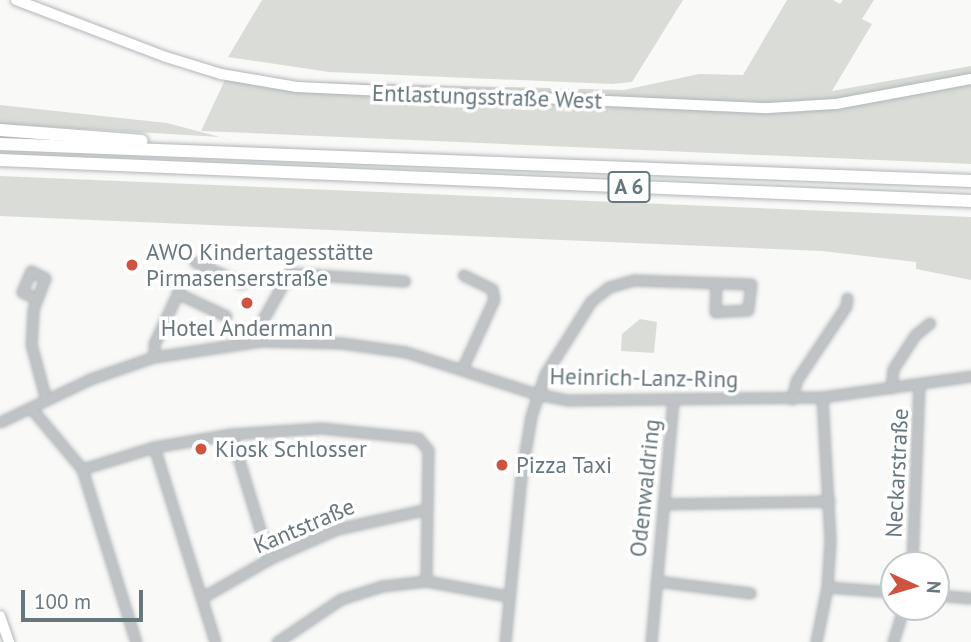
<!DOCTYPE html>
<html>
<head>
<meta charset="utf-8">
<style>
	body { margin:0 }
	#map { position:relative; width:971px; height:642px; overflow:hidden; background:#f9f9f7; font-family:"PT Sans",sans-serif }
	div>[style] { position:absolute }
	.green>* { inset:0; background:#daddd7 }
	.roads { filter:drop-shadow(0 0 2px #b1b6b9) drop-shadow(0 0 2px #b1b6b9) }
	.minor>* { height:9px; margin:-4.5px; padding:0 4.5px; transform-origin:4.5px; border-radius:4.5px; background:#bfc3c6 }
	.major>* { height:10px; margin:-5px; padding:0 5px; transform-origin:5px; border-radius:5px; background:#fff }
	.highway>* { height:12px; margin:-6px; padding:0 6px; transform-origin:6px; border-radius:6px; background:#fff }
	.dots>* { width:19px; height:19px; translate:-50% -50%; box-sizing:border-box; border:4px solid #fff; border-radius:50% }
	span { translate:-50% -50%; white-space:nowrap; text-align:center; line-height:1.15; -webkit-text-stroke:7px #fff; paint-order:stroke }
	.shield-label span { padding:2px 5px; background:#fff; border:2px solid; border-radius:5px; -webkit-text-stroke-width:0 }
	.shield-label { font-size:21px; color:#67777e; font-weight:700 }
	.street-label { font-size:23px; color:#67777e }
	.poi-label { font-size:23px; color:#67777e }
	.left { translate:0 -50%; text-align:left }
	.north { position:absolute; left:880px; top:551px; width:70px; height:70px; box-sizing:border-box; background:#fff; border:2px solid #c2c9cb; border-radius:50%; rotate:94deg; font-size:19px; font-weight:700; line-height:28px; text-align:center; color:#67777e }
	.north::after { content:''; display:block; margin:auto; width:24px; height:32px; background:#cf5341; clip-path:polygon(50% 0,100% 100%,50% 72%,0 100%) }
	.scale { position:absolute; left:21px; top:590px; width:122px; height:32px; box-sizing:border-box; border:4px solid #67777e; border-top:0; padding-left:9px; font-size:21px; line-height:24px; white-space:nowrap; color:#67777e; -webkit-text-stroke:5px #fff; paint-order:stroke }
</style>
</head>
<body>
<div id="map">
	<div class="green">
		<i style="clip-path:polygon(262px 0,683px 0,632px 82px,612px 84px,329px 72px,228px 57px)"></i>
		<i style="clip-path:polygon(787px 0,833px 0,840px 4px,843px 0,874px 0,862px 19px,872px 24px,832px 91px,971px 66px,971px 164px,201px 131px,225px 80px,624px 90px,699px 74px,743px 75px)"></i>
		<i style="clip-path:polygon(0 105px,167px 123px,220px 137px,0 124px)"></i>
		<i style="clip-path:polygon(0 176px,971px 217px,971px 280px,916px 269px,916px 262px,822px 251px,0 216px)"></i>
		<i style="clip-path:polygon(640px 319px,657px 322px,654px 353px,621px 351px,622px 334px)"></i>
	</div>
	<div class="roads">
		<div class="minor">
			<i style="left:195px;top:262px;width:51px;rotate:24.5deg"></i>
			<i style="left:177px;top:293px;width:54px;rotate:25.1deg"></i>
			<i style="left:36px;top:299px;width:16px;rotate:-153deg"></i>
			<i style="left:22px;top:292px;width:23px;rotate:-67deg"></i>
			<i style="left:31px;top:271px;width:16px;rotate:27deg"></i>
			<i style="left:45px;top:278px;width:34px;rotate:111deg"></i>
			<i style="left:33px;top:310px;width:34px;rotate:93deg"></i>
			<i style="left:31px;top:344px;width:58px;rotate:75deg"></i>
			<i style="left:261px;top:341px;width:20px;rotate:-87deg"></i>
			<i style="left:262px;top:321px;width:55px;rotate:-60.6deg"></i>
			<i style="left:289px;top:273px;width:116px;rotate:3.9deg"></i>
			<i style="left:154px;top:357px;width:13px;rotate:-90deg"></i>
			<i style="left:154px;top:344px;width:60px;rotate:-65.2deg"></i>
			<i style="left:462px;top:369px;width:77px;rotate:-65.4deg"></i>
			<i style="left:494px;top:299px;width:10px;rotate:-101deg"></i>
			<i style="left:492px;top:289px;width:32px;rotate:-154deg"></i>
			<i style="left:891px;top:388px;width:19px;rotate:-84deg"></i>
			<i style="left:893px;top:369px;width:40px;rotate:-57.1deg"></i>
			<i style="left:915px;top:335px;width:19px;rotate:-39deg"></i>
			<i style="left:792px;top:399px;width:18px;rotate:-77deg"></i>
			<i style="left:796px;top:381px;width:90px;rotate:-56.3deg"></i>
			<i style="left:846px;top:306px;width:8px;rotate:-83deg"></i>
			<i style="left:31px;top:408px;width:80px;rotate:50.1deg"></i>
			<i style="left:82px;top:469px;width:181px;rotate:72.7deg"></i>
			<i style="left:0;top:422px;width:100px;rotate:-25.5deg"></i>
			<i style="left:90px;top:379px;width:68px;rotate:-19deg"></i>
			<i style="left:154px;top:357px;width:108px;rotate:-8.5deg"></i>
			<i style="left:261px;top:341px;width:80px;rotate:1.4deg"></i>
			<i style="left:341px;top:343px;width:66px;rotate:7.9deg"></i>
			<i style="left:406px;top:352px;width:138px;rotate:17.8deg"></i>
			<i style="left:537px;top:394px;width:33px;rotate:11deg"></i>
			<i style="left:569px;top:400px;width:253px;rotate:-0.7deg"></i>
			<i style="left:822px;top:397px;width:150px;rotate:-8deg"></i>
			<i style="left:231px;top:434px;width:131px;rotate:73.1deg"></i>
			<i style="left:154px;top:447px;width:204px;rotate:72.6deg"></i>
			<i style="left:82px;top:469px;width:75px;rotate:-17deg"></i>
			<i style="left:154px;top:447px;width:78px;rotate:-9.6deg"></i>
			<i style="left:231px;top:434px;width:90px;rotate:-3.8deg"></i>
			<i style="left:321px;top:428px;width:98px;rotate:5.9deg"></i>
			<i style="left:418px;top:438px;width:16px;rotate:50deg"></i>
			<i style="left:428px;top:450px;width:131px;rotate:90.9deg"></i>
			<i style="left:663px;top:504px;width:166px;rotate:-1deg"></i>
			<i style="left:912px;top:565px;width:181px;rotate:-87.8deg"></i>
			<i style="left:656px;top:581px;width:95px;rotate:7.3deg"></i>
			<i style="left:827px;top:587px;width:67px;rotate:4.3deg"></i>
			<i style="left:936px;top:595px;width:35px;rotate:5deg"></i>
			<i style="left:203px;top:597px;width:76px;rotate:-29.9deg"></i>
			<i style="left:269px;top:559px;width:74px;rotate:-23.8deg"></i>
			<i style="left:337px;top:529px;width:92px;rotate:-12.5deg"></i>
			<i style="left:277px;top:642px;width:77px;rotate:-33.9deg"></i>
			<i style="left:341px;top:599px;width:43px;rotate:-17.6deg"></i>
			<i style="left:382px;top:586px;width:44px;rotate:-6.5deg"></i>
			<i style="left:426px;top:581px;width:83px;rotate:10.4deg"></i>
			<i style="left:505px;top:642px;width:166px;rotate:-84.5deg"></i>
			<i style="left:521px;top:477px;width:62px;rotate:-80.7deg"></i>
			<i style="left:531px;top:416px;width:44px;rotate:-71.6deg"></i>
			<i style="left:545px;top:374px;width:86px;rotate:-57.8deg"></i>
			<i style="left:591px;top:301px;width:23px;rotate:-38deg"></i>
			<i style="left:609px;top:287px;width:26px;rotate:-16deg"></i>
			<i style="left:634px;top:280px;width:117px;rotate:2deg"></i>
			<i style="left:751px;top:284px;width:26px;rotate:97deg"></i>
			<i style="left:748px;top:310px;width:33px;rotate:177deg"></i>
			<i style="left:715px;top:312px;width:29px;rotate:-88deg"></i>
			<i style="left:651px;top:642px;width:243px;rotate:-84.8deg"></i>
			<i style="left:816px;top:642px;width:56px;rotate:-78.7deg"></i>
			<i style="left:827px;top:587px;width:47px;rotate:-86.3deg"></i>
			<i style="left:830px;top:540px;width:143px;rotate:-93.2deg"></i>
			<i style="left:893px;top:642px;width:37px;rotate:-73deg"></i>
		</div>
		<div class="major">
			<i style="left:16px;top:0;width:160px;rotate:20.8deg"></i>
			<i style="left:166px;top:57px;width:58px;rotate:17.2deg"></i>
			<i style="left:221px;top:74px;width:77px;rotate:9.7deg"></i>
			<i style="left:297px;top:87px;width:471px;rotate:2.6deg"></i>
			<i style="left:768px;top:108px;width:68px;rotate:-3.4deg"></i>
			<i style="left:836px;top:104px;width:137px;rotate:-10.5deg"></i>
			<i style="left:0;top:616px;width:28px;rotate:71deg"></i>
		</div>
		<div class="highway">
			<i style="left:0;top:130px;width:142px;rotate:4.4deg"></i>
			<i style="left:0;top:144px;width:972px;rotate:2.18deg"></i>
			<i style="left:0;top:160px;width:972px;rotate:2.42deg"></i>
		</div>
	</div>
	<div class="dots">
		<i style="left:132px;top:265px;background:#cf5341"></i>
		<i style="left:247px;top:303px;background:#cf5341"></i>
		<i style="left:201px;top:449px;background:#cf5341"></i>
		<i style="left:502px;top:465px;background:#cf5341"></i>
	</div>
	<div class="shield-label">
		<span style="left:629px;top:187px">A 6</span>
	</div>
	<div class="street-label">
		<span style="left:487px;top:97px;rotate:2deg">Entlastungsstraße West</span>
		<span style="left:644px;top:378px;rotate:1deg">Heinrich-Lanz-Ring</span>
		<span style="left:897px;top:473px;rotate:-87deg">Neckarstraße</span>
		<span style="left:645px;top:488px;rotate:-84deg">Odenwaldring</span>
		<span style="left:304px;top:526px;rotate:-23deg">Kantstraße</span>
	</div>
	<div class="poi-label">
		<span class="left" style="left:146px;top:265px">AWO Kindertagesstätte<br>Pirmasenserstraße</span>
		<span style="left:247px;top:328px">Hotel Andermann</span>
		<span class="left" style="left:215px;top:449px">Kiosk Schlosser</span>
		<span class="left" style="left:516px;top:465px">Pizza Taxi</span>
	</div>
	<div class="north">N</div>
	<div class="scale">100 m</div>
</div>
</body>
</html>
